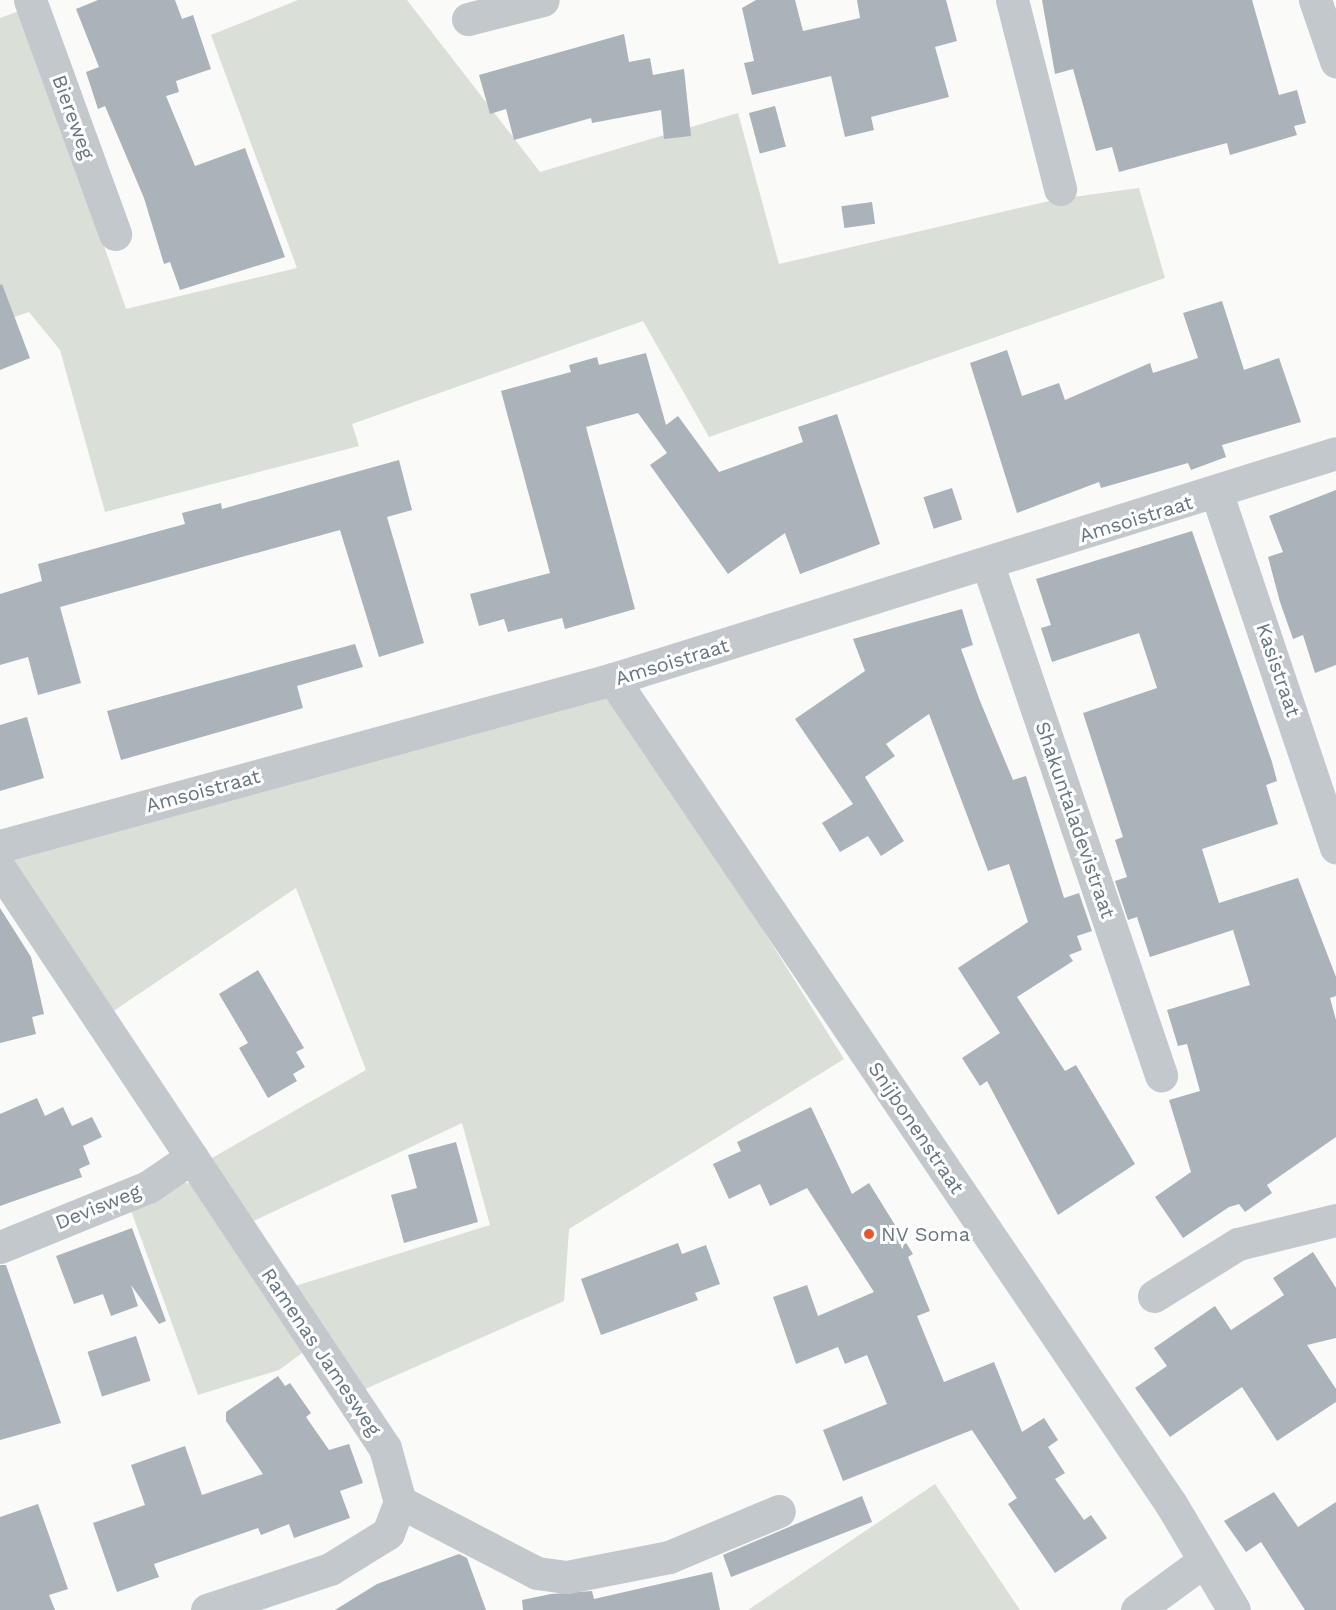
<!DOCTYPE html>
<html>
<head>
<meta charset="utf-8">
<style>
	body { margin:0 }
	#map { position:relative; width:1336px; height:1610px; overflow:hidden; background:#fafaf8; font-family:"Work Sans",sans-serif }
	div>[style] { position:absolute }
	.green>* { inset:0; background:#dadfd7 }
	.building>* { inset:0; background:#aab3b9; transform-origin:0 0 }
	.minor>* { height:33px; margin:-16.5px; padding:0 16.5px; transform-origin:16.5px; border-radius:16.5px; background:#c3c8cc }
	.dots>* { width:16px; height:16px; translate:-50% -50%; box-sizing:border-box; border:3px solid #fff; border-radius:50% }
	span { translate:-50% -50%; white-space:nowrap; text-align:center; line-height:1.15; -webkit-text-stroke:6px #fff; paint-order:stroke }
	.street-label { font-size:20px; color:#657683 }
	.poi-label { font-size:20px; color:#657683 }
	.left { translate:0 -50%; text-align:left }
</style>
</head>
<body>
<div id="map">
	<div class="green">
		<i style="clip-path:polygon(298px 0,407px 0,540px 172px,738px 113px,779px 264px,1058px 199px,1139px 188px,1165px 278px,709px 437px,643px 321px,352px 424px,359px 446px,105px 512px,60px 350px,29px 312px,0 322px,0 18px,22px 10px,126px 309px,297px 268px,211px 35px)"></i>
		<i style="clip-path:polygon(603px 695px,622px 705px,844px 1059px,569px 1229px,564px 1301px,363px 1390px,292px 1287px,490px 1225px,462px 1123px,247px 1224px,205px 1162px,366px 1070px,296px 888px,109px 1014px,12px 867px,14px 856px)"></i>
		<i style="clip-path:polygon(181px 1182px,196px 1184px,309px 1348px,279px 1370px,198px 1395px,129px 1205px)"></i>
		<i style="clip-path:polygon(935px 1484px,1020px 1610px,748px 1610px)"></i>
	</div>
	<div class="building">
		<i style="clip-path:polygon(98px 0,175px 0,182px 19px,193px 15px,211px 69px,176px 81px,179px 92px,166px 96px,195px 166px,245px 148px,285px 257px,180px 290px,170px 262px,164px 264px,144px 198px,105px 106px,98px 109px,86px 72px,99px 67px,76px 9px)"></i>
		<i style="clip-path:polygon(756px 0,795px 0,803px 31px,860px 18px,857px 0,946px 0,957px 41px,935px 47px,949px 97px,871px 117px,874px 130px,845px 137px,831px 76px,752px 95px,744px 63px,754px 61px,742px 8px)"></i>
		<i style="clip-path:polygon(1042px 0,1252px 0,1279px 95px,1297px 90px,1306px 123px,1294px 126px,1297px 135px,1230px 155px,1227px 143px,1119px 172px,1112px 147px,1096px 151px,1073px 69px,1055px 74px)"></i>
		<i style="clip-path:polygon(624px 34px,629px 62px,650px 58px,653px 75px,684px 69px,691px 136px,664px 139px,661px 110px,592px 123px,591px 118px,514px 140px,506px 109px,490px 114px,479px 75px)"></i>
		<i style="left:775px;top:106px;width:42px;height:27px;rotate:75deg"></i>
		<i style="left:872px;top:202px;width:22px;height:31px;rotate:82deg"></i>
		<i style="clip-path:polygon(2px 284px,30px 358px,0 370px,0 285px)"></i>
		<i style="clip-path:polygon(1222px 301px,1244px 370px,1279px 358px,1301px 422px,1222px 445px,1226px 457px,1191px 470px,1188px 463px,1101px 488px,1099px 482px,1017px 513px,970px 363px,1007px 350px,1022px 396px,1059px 383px,1065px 400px,1150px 363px,1153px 373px,1198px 358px,1183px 313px)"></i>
		<i style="clip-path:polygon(646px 353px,666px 425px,678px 416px,719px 472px,803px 442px,798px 427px,837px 414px,880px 544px,800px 574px,785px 533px,728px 574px,650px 465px,667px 453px,638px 413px,586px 427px,635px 609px,565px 629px,562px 618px,508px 632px,504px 619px,479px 626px,470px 594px,550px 573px,501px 391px,571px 372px,569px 365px,597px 357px,599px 365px)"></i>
		<i style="clip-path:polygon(399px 460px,412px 510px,387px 517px,424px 643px,379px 657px,340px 530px,60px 607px,81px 683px,38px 695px,28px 657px,0 665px,0 594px,42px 581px,38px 564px,185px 524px,182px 513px,221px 503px,222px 509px)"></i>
		<i style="left:952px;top:488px;width:33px;height:30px;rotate:72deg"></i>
		<i style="clip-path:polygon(1336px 490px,1336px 665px,1315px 673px,1303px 635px,1293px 639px,1280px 602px,1268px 557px,1283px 552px,1269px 516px)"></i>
		<i style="clip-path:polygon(1192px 531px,1272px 762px,1277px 781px,1266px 785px,1278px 824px,1202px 849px,1219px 903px,1298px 878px,1336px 977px,1336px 996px,1330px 998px,1336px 1020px,1336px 1137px,1267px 1185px,1272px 1193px,1245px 1212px,1239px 1204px,1229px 1207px,1183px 1238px,1155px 1197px,1191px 1172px,1169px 1100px,1200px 1091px,1187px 1044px,1178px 1046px,1167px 1010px,1250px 985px,1233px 930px,1150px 957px,1137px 917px,1128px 920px,1115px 881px,1127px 877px,1115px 840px,1123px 837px,1083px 713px,1157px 688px,1139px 633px,1052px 662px,1041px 628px,1051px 625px,1036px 579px)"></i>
		<i style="clip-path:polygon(962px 609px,973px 645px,961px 649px,980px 701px,1013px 780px,1026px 776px,1064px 898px,1079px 893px,1092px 931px,1077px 936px,1082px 950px,1069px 955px,1073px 961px,1017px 997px,1065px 1071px,1076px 1065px,1135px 1164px,1058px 1215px,987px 1081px,980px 1086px,962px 1058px,1000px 1033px,958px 968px,1028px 922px,1009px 864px,988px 871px,929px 714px,886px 744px,895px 756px,865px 777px,904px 841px,881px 856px,868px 836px,840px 852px,822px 823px,853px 804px,795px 719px,865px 671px,853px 639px)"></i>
		<i style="clip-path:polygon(355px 644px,363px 667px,297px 686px,303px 708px,121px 760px,107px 711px)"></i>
		<i style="clip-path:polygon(27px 717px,44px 778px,0 791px,0 725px)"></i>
		<i style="clip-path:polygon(0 908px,31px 957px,44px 1014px,32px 1017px,36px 1034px,0 1043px)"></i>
		<i style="clip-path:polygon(258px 970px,304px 1048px,296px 1052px,305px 1067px,293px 1074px,297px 1081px,268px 1098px,239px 1048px,248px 1043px,219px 994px)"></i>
		<i style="clip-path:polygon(37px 1098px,45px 1116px,63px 1107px,72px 1126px,92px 1117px,102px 1137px,83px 1146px,90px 1164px,79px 1169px,82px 1177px,0 1206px,0 1114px)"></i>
		<i style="clip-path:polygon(811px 1107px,852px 1194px,869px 1183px,913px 1254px,908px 1257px,930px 1311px,917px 1316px,944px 1382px,994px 1362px,1022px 1432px,1044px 1418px,1058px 1440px,1048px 1447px,1065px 1473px,1055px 1479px,1084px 1520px,1091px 1515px,1107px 1538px,1055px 1573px,1008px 1504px,1017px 1498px,972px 1430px,843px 1481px,823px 1430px,887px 1404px,867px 1355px,845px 1364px,838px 1347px,796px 1364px,773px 1297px,807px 1285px,818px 1316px,874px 1292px,807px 1188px,770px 1206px,760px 1184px,729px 1199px,713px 1164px,741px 1151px,737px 1142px)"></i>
		<i style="clip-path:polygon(456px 1142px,478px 1222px,404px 1243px,391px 1195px,417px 1188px,408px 1155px)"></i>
		<i style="clip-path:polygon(132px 1228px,166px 1321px,159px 1324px,131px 1285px,138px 1306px,111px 1316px,103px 1294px,74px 1304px,56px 1256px)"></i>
		<i style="clip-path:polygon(678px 1243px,682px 1254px,706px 1245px,720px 1284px,695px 1293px,698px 1300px,601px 1335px,581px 1279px)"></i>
		<i style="clip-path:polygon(1313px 1252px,1336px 1288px,1336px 1338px,1307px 1345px,1336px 1389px,1336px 1402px,1277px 1441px,1242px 1387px,1170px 1437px,1135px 1388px,1167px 1366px,1154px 1348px,1215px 1306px,1231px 1330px,1284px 1295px,1273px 1278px)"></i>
		<i style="clip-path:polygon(0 1265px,6px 1265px,61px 1423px,0 1440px)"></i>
		<i style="left:136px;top:1336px;width:47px;height:51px;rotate:72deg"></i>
		<i style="clip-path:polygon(278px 1376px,285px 1386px,290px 1383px,311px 1413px,306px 1417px,329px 1450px,349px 1444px,363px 1483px,340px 1491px,350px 1518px,294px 1538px,289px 1524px,261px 1535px,258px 1528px,154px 1564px,159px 1577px,117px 1592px,93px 1523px,145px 1505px,131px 1465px,185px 1446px,202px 1495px,263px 1474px,226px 1421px,226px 1412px)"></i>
		<i style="clip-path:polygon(1274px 1492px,1298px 1527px,1336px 1502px,1336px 1610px,1305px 1610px,1261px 1542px,1246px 1552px,1224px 1521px)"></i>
		<i style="clip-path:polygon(862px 1496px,872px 1522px,731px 1577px,723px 1555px)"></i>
		<i style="clip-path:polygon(38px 1504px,68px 1589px,49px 1595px,55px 1610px,0 1610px,0 1517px)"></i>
		<i style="clip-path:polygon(459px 1554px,467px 1558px,486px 1610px,335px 1610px,377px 1584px)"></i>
		<i style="clip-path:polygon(712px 1572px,720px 1610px,523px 1610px,522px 1600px,551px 1594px,592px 1591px,594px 1599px)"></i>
	</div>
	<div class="minor">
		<i style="left:30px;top:0;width:249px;rotate:70deg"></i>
		<i style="left:1012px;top:0;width:195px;rotate:75.7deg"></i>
		<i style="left:1315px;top:0;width:65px;rotate:71deg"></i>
		<i style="left:468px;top:19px;width:77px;rotate:-14.2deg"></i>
		<i style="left:1217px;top:494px;width:373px;rotate:71.4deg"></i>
		<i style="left:988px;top:565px;width:539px;rotate:71.26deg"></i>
		<i style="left:613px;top:679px;width:996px;rotate:55.93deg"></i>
		<i style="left:1171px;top:1504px;width:123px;rotate:59.3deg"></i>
		<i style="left:0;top:846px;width:635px;rotate:-15.24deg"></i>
		<i style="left:613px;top:679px;width:757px;rotate:-17.36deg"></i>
		<i style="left:0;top:869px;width:695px;rotate:56.38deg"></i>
		<i style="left:385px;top:1448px;width:56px;rotate:74.5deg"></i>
		<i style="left:400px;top:1502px;width:154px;rotate:27.4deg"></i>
		<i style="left:537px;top:1573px;width:30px;rotate:8deg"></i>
		<i style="left:567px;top:1577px;width:104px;rotate:-11.1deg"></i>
		<i style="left:669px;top:1557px;width:119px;rotate:-22.7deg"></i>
		<i style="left:0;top:1247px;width:160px;rotate:-22.1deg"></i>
		<i style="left:148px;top:1187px;width:53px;rotate:-34.3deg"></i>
		<i style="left:1154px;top:1296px;width:99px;rotate:-31.8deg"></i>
		<i style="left:1238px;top:1244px;width:101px;rotate:-13.8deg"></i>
		<i style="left:207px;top:1610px;width:130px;rotate:-18.4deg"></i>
		<i style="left:330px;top:1569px;width:68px;rotate:-31.8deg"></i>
		<i style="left:388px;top:1533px;width:33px;rotate:-69deg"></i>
		<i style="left:1137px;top:1610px;width:81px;rotate:-36.4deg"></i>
	</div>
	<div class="dots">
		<i style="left:869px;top:1234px;background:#e4572e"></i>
	</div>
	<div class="street-label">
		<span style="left:73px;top:117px;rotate:70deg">Biereweg</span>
		<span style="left:1136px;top:519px;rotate:-17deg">Amsoistraat</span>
		<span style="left:672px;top:662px;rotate:-17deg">Amsoistraat</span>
		<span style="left:1278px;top:670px;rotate:71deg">Kasistraat</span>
		<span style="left:203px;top:791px;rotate:-15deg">Amsoistraat</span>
		<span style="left:1075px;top:820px;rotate:71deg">Shakuntaladevistraat</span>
		<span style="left:916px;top:1128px;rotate:56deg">Snijbonenstraat</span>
		<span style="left:98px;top:1207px;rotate:-22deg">Devisweg</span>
		<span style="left:321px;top:1352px;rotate:56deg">Ramenas Jamesweg</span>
	</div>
	<div class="poi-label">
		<span class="left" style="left:881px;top:1234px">NV Soma</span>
	</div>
</div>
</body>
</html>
